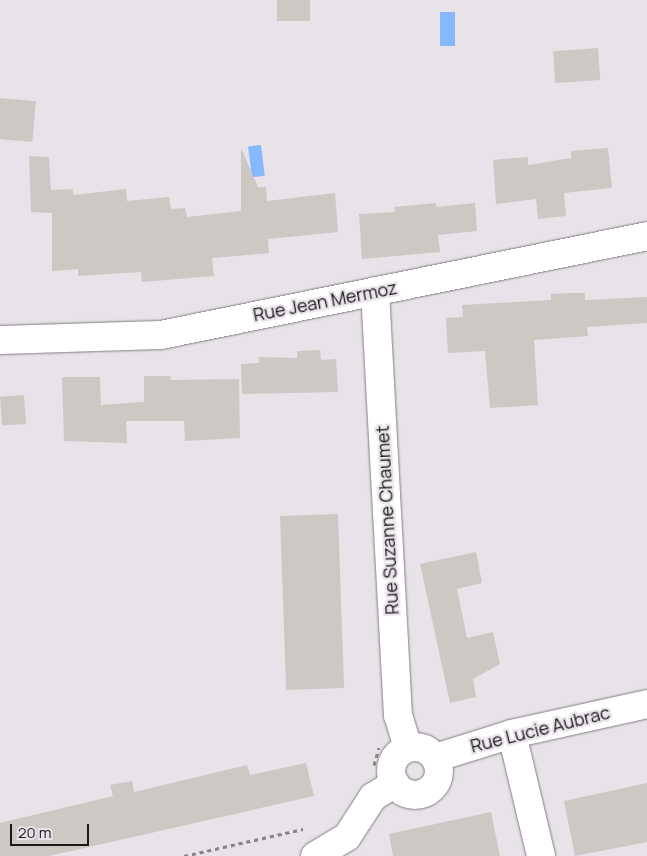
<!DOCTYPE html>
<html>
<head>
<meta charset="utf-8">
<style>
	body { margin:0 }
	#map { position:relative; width:647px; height:856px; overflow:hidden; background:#e8e3e8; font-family:Manrope,sans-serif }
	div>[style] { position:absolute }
	.water>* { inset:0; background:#85b8fd; transform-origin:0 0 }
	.building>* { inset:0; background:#ccc8c3; transform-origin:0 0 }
	.path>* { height:3px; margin-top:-1.5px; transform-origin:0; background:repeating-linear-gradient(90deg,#888588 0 4px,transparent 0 8px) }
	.roads { filter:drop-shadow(0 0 1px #827e83) drop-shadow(0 0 1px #827e83) }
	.minor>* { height:28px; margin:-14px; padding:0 14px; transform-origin:14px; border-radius:14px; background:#fff }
	.minor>.ring { margin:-14px; padding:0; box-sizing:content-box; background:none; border:28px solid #fff; border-radius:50% }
	span { translate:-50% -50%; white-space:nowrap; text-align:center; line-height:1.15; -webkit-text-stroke:4.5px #e8e3e8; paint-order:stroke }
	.street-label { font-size:18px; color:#1a181a }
	.scale { position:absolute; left:10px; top:824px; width:79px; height:22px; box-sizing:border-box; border:2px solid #1a181a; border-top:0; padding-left:6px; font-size:15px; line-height:18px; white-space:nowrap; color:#1a181a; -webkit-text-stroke:4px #e8e3e8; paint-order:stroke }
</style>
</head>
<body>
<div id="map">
	<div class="water">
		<i style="left:440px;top:12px;width:15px;height:34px"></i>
		<i style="left:261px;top:145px;width:31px;height:13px;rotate:83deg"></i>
	</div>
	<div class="building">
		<i style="left:277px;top:0;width:33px;height:21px"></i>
		<i style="left:598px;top:48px;width:32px;height:45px;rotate:86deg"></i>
		<i style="left:0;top:98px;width:36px;height:41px;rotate:5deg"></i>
		<i style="clip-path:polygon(241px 148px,258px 187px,266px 187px,267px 201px,335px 193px,338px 232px,268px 239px,269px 253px,212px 258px,214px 276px,142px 282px,141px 272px,78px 276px,78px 269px,52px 271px,52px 213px,31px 212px,29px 156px,49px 157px,51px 190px,73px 189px,73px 195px,126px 189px,127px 201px,169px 197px,171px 209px,185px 208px,187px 217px,241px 211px)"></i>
		<i style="clip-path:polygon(608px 148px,612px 188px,564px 193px,566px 216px,538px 219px,536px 199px,496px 204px,493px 160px,528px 157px,528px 165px,571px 158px,571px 151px)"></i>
		<i style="clip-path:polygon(436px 203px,436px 207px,475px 203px,477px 231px,438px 235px,440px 252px,362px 259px,359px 214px,395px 212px,394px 207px)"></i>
		<i style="clip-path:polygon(568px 293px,585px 293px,585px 300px,647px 297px,647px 323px,587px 327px,588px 336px,534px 340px,538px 405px,490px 408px,485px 351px,448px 353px,446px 318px,463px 317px,462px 305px,551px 300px,551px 294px)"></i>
		<i style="clip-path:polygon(320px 350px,321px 360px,336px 359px,338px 392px,242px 394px,241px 364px,259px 363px,259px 357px,297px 358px,297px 351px)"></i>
		<i style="clip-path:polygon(144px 376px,171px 376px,170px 380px,239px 379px,240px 438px,185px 441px,184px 421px,126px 421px,127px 443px,64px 441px,62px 377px,100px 377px,101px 405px,144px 402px)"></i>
		<i style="left:24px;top:395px;width:29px;height:24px;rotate:86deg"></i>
		<i style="left:338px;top:514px;width:174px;height:58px;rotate:88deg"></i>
		<i style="clip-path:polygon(476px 552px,482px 583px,457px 589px,467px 638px,493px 632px,500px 664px,473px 679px,476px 697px,450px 703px,420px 564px)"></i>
		<i style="clip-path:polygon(306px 763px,314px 796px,49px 856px,0 856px,0 823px,113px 796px,110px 785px,132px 781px,134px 792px,247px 765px,250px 775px)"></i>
		<i style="clip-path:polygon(647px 783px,647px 842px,575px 856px,564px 801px)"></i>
		<i style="clip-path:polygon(491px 812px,500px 856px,393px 856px,389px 834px)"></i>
	</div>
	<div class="path">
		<i style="left:374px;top:765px;width:18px;rotate:-74deg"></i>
		<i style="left:184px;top:856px;width:122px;rotate:-12.8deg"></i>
	</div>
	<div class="roads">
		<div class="minor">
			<i style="left:375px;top:291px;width:425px;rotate:86.9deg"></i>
			<i style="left:398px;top:715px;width:34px;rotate:73deg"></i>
			<i style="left:0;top:340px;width:161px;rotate:-1.8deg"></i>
			<i style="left:161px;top:335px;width:496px;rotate:-11.5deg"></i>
			<i style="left:512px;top:734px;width:125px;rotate:76.6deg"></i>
			<i class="ring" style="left:391px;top:747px;width:20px;height:20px"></i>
			<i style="left:435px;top:758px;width:81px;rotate:-17.3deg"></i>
			<i style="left:512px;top:734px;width:138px;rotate:-12.5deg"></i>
			<i style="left:315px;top:856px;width:37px;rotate:-31deg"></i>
			<i style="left:347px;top:837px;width:48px;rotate:-57deg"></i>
			<i style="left:373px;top:797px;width:26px;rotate:-32deg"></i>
		</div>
	</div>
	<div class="street-label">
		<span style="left:325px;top:301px;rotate:-11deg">Rue Jean Mermoz</span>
		<span style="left:387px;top:520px;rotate:-93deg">Rue Suzanne Chaumet</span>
		<span style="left:540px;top:729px;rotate:-14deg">Rue Lucie Aubrac</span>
	</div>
	<div class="scale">20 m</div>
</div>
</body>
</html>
